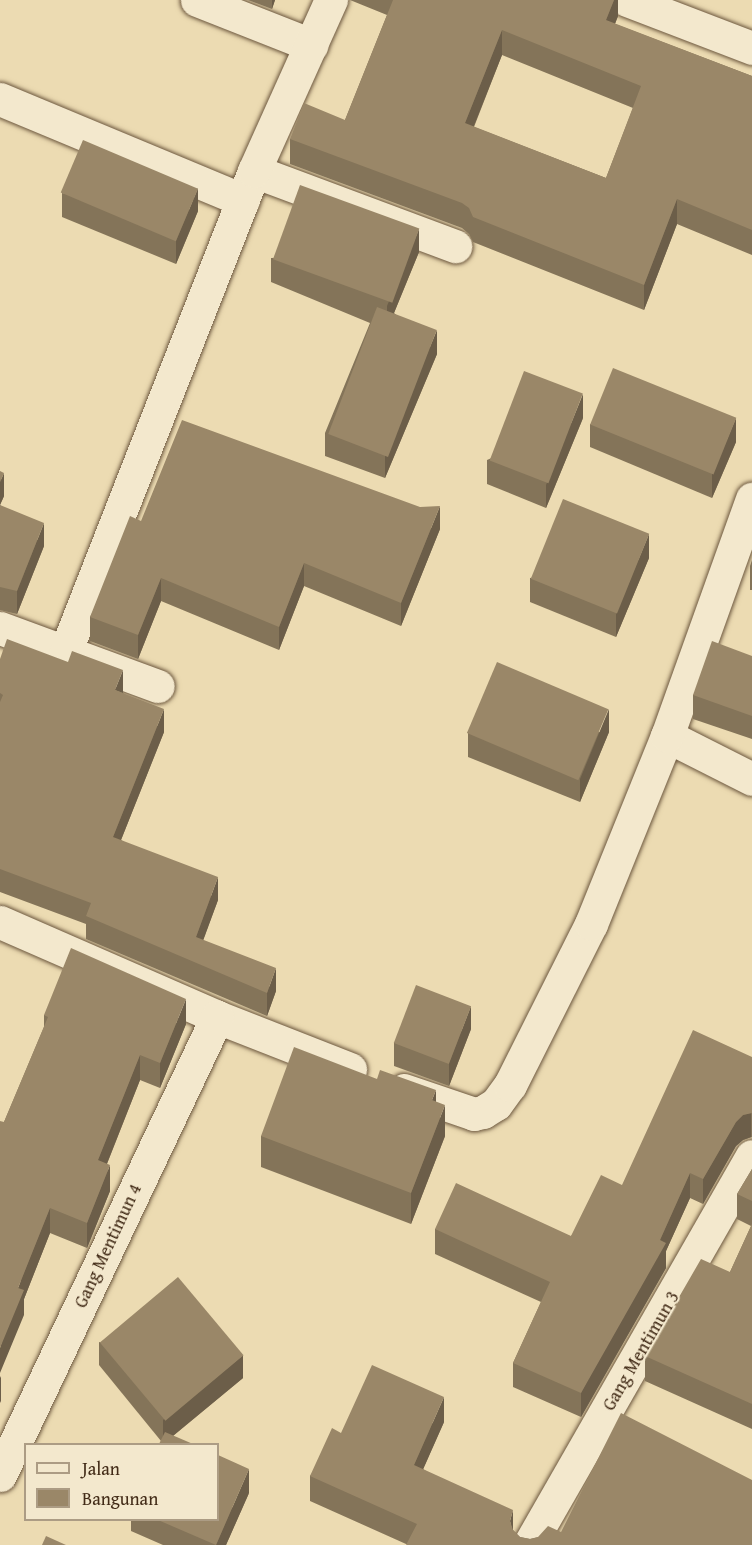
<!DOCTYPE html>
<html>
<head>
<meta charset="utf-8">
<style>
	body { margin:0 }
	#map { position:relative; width:752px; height:1545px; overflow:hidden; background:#ecdbb2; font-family:"Gentium Book Plus",serif }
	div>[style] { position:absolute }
	.roads { filter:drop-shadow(0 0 2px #6c573e) drop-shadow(0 0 2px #6c573e) }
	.minor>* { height:33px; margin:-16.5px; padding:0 16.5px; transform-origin:16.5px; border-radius:16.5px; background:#f3e8cd }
	.wall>* { inset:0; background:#847459 }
	.shaded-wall>* { inset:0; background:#6c5e49 }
	.building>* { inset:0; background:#9a8768; transform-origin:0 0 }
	span { translate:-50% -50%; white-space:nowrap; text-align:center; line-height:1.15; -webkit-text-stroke:4.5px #f3e8cd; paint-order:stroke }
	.street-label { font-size:18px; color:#422b17 }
	.legend { position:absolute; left:24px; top:1443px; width:195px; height:78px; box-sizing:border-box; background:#f3e8cd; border:2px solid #ac9c84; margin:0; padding:8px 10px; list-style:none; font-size:18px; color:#422b17 }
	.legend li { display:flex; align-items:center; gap:12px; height:30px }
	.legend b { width:30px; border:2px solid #ac9c84 }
</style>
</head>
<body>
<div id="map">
	<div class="roads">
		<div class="minor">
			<i style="left:197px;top:0;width:123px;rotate:21.5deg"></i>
			<i style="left:627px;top:0;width:134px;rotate:21deg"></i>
			<i style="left:0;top:99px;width:263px;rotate:22.6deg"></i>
			<i style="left:254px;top:171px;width:215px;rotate:20.5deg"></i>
			<i style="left:0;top:628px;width:168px;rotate:20.2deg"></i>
			<i style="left:66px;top:650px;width:515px;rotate:-68.57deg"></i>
			<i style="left:254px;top:171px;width:188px;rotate:-65.8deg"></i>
			<i style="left:667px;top:736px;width:95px;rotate:26.8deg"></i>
			<i style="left:0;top:922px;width:237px;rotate:23.6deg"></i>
			<i style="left:217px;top:1017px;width:143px;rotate:21.4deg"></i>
			<i style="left:404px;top:1090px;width:74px;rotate:18.9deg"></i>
			<i style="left:474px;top:1114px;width:9px;rotate:-13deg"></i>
			<i style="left:483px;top:1112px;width:15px;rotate:-32deg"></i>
			<i style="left:496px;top:1104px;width:24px;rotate:-54deg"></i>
			<i style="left:510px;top:1085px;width:180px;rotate:-63.3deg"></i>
			<i style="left:591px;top:924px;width:203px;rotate:-68deg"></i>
			<i style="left:667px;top:736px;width:252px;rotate:-70.3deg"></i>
			<i style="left:0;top:1475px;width:507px;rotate:-64.65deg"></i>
			<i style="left:529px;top:1545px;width:448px;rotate:-60.2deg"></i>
		</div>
	</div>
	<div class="wall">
		<i style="clip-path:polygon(248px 0,275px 0,272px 9px)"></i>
		<i style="clip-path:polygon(evenodd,350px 0,618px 0,618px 16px,615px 24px,752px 76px,752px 255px,677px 224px,644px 310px,473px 242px,469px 234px,462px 228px,290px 164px,290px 139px,345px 120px,387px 15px,350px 0,502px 55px,633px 108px,606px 178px,474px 127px,502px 55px)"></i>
		<i style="clip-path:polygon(62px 193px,198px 211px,176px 264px,62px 217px)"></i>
		<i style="clip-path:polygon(419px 252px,394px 313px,437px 354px,385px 478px,325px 456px,325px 433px,370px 323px,271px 282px,271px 258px)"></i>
		<i style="clip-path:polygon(583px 418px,546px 508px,487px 484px,487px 460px)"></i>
		<i style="clip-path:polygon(590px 424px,736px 442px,712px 498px,590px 447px)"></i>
		<i style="clip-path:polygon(0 471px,4px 496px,0 505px,44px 546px,17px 614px,0 610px)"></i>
		<i style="clip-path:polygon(141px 521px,440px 529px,401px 626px,304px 586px,279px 650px,161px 601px,138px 659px,90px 641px,90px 617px)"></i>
		<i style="clip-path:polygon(649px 558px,616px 637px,530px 602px,530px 578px)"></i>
		<i style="clip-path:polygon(752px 560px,752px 590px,750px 590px,750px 566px)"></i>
		<i style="clip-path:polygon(752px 656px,752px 739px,693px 719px,693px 695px)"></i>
		<i style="clip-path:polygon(0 659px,123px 693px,164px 732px,121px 840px,218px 900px,203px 940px,276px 991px,267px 1016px,86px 939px,86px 924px,0 892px)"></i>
		<i style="clip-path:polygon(609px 732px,580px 802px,468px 757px,468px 733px)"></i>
		<i style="clip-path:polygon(44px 1015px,186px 1024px,160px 1088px,140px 1080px,107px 1164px,110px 1191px,87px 1248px,50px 1233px,24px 1299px,24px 1315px,4px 1122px,44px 1027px)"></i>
		<i style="clip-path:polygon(471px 1029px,449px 1086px,394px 1066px,394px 1043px)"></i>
		<i style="clip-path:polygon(752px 1057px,752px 1137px,743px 1140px,736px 1146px,703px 1204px,690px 1198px,666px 1251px,666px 1268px,581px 1417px,513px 1387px,513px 1363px,541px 1302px,435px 1254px,435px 1229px,571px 1236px)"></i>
		<i style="clip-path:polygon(436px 1102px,445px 1136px,411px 1224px,261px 1167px,261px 1136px)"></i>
		<i style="clip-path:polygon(752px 1169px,752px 1429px,645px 1381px,645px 1356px,730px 1272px,751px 1226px,737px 1219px,737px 1194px)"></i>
		<i style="clip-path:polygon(99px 1342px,243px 1378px,173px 1436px,161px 1441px,99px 1365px)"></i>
		<i style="clip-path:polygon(444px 1422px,423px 1469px,513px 1530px,520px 1537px,530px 1539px,561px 1532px,752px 1545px,406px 1544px,310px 1501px,310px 1476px,341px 1433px)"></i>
		<i style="clip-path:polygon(249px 1493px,226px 1545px,163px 1545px,131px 1531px,131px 1520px,218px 1520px)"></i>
	</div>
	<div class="shaded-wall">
		<i style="clip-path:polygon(272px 0,275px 0,272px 9px)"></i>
		<i style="clip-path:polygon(614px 0,618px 0,618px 16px,606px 46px,606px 20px)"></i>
		<i style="clip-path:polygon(502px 30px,502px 55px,465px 148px,465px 123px)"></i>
		<i style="clip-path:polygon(198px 188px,198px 211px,176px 264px,176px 241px)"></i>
		<i style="clip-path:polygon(677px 199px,677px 224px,644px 310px,644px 285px)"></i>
		<i style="clip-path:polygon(419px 229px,419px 252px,387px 330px,387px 306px)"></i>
		<i style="clip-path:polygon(437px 330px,437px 354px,385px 478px,385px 455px)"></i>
		<i style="clip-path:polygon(583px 394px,583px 418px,546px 508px,546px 485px)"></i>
		<i style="clip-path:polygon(736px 418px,736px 442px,712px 498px,712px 474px)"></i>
		<i style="clip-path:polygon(4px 473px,4px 496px,0 505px,0 482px)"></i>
		<i style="clip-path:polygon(440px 506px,440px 529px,401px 626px,401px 603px)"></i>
		<i style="clip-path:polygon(44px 523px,44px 546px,17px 614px,17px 591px)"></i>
		<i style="clip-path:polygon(649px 534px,649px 558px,616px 637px,616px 614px)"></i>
		<i style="clip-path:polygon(304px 563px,304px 586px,279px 650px,279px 627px)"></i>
		<i style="clip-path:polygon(161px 578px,161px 601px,138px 659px,138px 635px)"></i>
		<i style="clip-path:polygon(123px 670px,123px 693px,115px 690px)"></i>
		<i style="clip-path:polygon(164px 709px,164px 732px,113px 860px,113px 837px)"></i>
		<i style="clip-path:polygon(609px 709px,609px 732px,580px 802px,580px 779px)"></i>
		<i style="clip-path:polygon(218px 877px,218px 900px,196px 960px,196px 937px)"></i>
		<i style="clip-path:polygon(276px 968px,276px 991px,267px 1016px,267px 993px)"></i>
		<i style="clip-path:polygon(186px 999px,186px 1024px,160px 1088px,160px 1063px)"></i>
		<i style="clip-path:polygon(471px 1006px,471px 1029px,449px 1086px,449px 1063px)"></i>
		<i style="clip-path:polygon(140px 1055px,140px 1080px,98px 1186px,98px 1160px)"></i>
		<i style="clip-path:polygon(436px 1090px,436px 1121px,432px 1100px)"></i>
		<i style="clip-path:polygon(445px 1105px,445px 1136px,411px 1224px,411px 1193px)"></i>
		<i style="clip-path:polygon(751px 1113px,751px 1137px,743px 1140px,736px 1146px,703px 1204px,703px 1179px,736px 1122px,743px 1115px)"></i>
		<i style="clip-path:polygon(110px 1165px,110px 1191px,87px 1248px,87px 1223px)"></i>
		<i style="clip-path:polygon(690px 1173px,690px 1198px,666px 1251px,666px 1268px,581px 1417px,581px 1393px,660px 1240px)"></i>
		<i style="clip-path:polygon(50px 1208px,50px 1233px,24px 1299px,24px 1315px,0 1373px,0 1348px,18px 1288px)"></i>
		<i style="clip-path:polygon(243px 1355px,243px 1378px,163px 1444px,163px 1420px)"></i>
		<i style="clip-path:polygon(1px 1376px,1px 1401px,0 1403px,0 1378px)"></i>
		<i style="clip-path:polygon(444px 1397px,444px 1422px,414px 1490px,414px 1465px)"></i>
		<i style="clip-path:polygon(249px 1469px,249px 1493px,226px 1545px,216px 1545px)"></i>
		<i style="clip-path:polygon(513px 1510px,513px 1535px,510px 1521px)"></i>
	</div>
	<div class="building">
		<i style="clip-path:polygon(evenodd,393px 0,614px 0,606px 20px,752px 76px,752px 230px,677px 199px,644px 285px,473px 217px,469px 208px,462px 203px,290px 139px,304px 103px,345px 120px,393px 0,502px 30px,641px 86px,606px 178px,465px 123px,502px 30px)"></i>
		<i style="left:83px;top:140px;width:125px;height:57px;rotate:23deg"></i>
		<i style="left:300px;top:185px;width:127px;height:79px;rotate:20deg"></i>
		<i style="left:377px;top:307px;width:64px;height:136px;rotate:21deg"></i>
		<i style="left:613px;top:368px;width:133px;height:61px;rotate:22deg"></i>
		<i style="left:524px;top:371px;width:63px;height:96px;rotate:21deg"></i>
		<i style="clip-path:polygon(182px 420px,420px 507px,440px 506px,401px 603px,304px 563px,279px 627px,161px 578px,138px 635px,90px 617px,130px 516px,141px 521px)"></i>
		<i style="clip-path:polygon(0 471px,4px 473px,0 482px)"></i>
		<i style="left:563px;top:499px;width:93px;height:86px;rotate:22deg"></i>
		<i style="clip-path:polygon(0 505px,44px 523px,17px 591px,0 587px)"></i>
		<i style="clip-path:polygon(7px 639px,68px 662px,72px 651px,123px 670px,115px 690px,164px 709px,113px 837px,218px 877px,196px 937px,276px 968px,267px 993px,86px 916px,91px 903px,0 869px,0 702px,3px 695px,0 693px,0 659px)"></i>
		<i style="clip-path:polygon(712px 641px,752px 656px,752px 716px,693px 695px)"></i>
		<i style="left:497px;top:662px;width:121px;height:77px;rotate:23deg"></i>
		<i style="clip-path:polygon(71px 948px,186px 999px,160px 1063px,140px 1055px,98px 1160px,110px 1165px,87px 1223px,50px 1208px,18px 1288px,24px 1290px,0 1348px,0 1121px,4px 1122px,48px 1017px,44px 1015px)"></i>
		<i style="left:416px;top:985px;width:59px;height:62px;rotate:21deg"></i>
		<i style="clip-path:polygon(693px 1030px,752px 1057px,752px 1113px,743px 1115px,736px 1122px,703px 1179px,690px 1173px,660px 1240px,666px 1243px,581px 1393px,513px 1363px,550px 1282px,435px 1229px,456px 1183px,571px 1236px,601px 1175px,622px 1185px)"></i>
		<i style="clip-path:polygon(294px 1047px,377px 1079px,380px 1070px,436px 1090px,432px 1100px,445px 1105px,411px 1193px,261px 1136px)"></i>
		<i style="clip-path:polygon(752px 1169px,752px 1201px,737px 1194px)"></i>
		<i style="clip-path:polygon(752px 1224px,752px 1404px,645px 1356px,701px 1259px,730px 1272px)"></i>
		<i style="left:178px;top:1277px;width:102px;height:102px;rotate:50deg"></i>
		<i style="clip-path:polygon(372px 1365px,444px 1397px,414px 1465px,513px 1510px,510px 1521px,513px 1530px,520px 1537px,530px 1539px,538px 1537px,548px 1526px,561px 1532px,621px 1413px,752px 1480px,752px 1545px,406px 1545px,417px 1524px,310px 1476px,332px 1428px,341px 1433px)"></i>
		<i style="clip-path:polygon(165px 1432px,193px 1444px,159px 1444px)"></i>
		<i style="clip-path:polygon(218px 1455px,249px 1469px,216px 1545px,158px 1520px,218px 1520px)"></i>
		<i style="clip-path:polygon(46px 1536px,66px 1545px,42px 1545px)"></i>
	</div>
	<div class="street-label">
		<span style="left:108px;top:1246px;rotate:-65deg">Gang Mentimun 4</span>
		<span style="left:641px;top:1351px;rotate:-60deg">Gang Mentimun 3</span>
	</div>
	<ul class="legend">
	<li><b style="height:8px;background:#f3e8cd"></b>Jalan</li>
	<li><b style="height:16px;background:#9a8768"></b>Bangunan</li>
	</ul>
</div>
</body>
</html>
